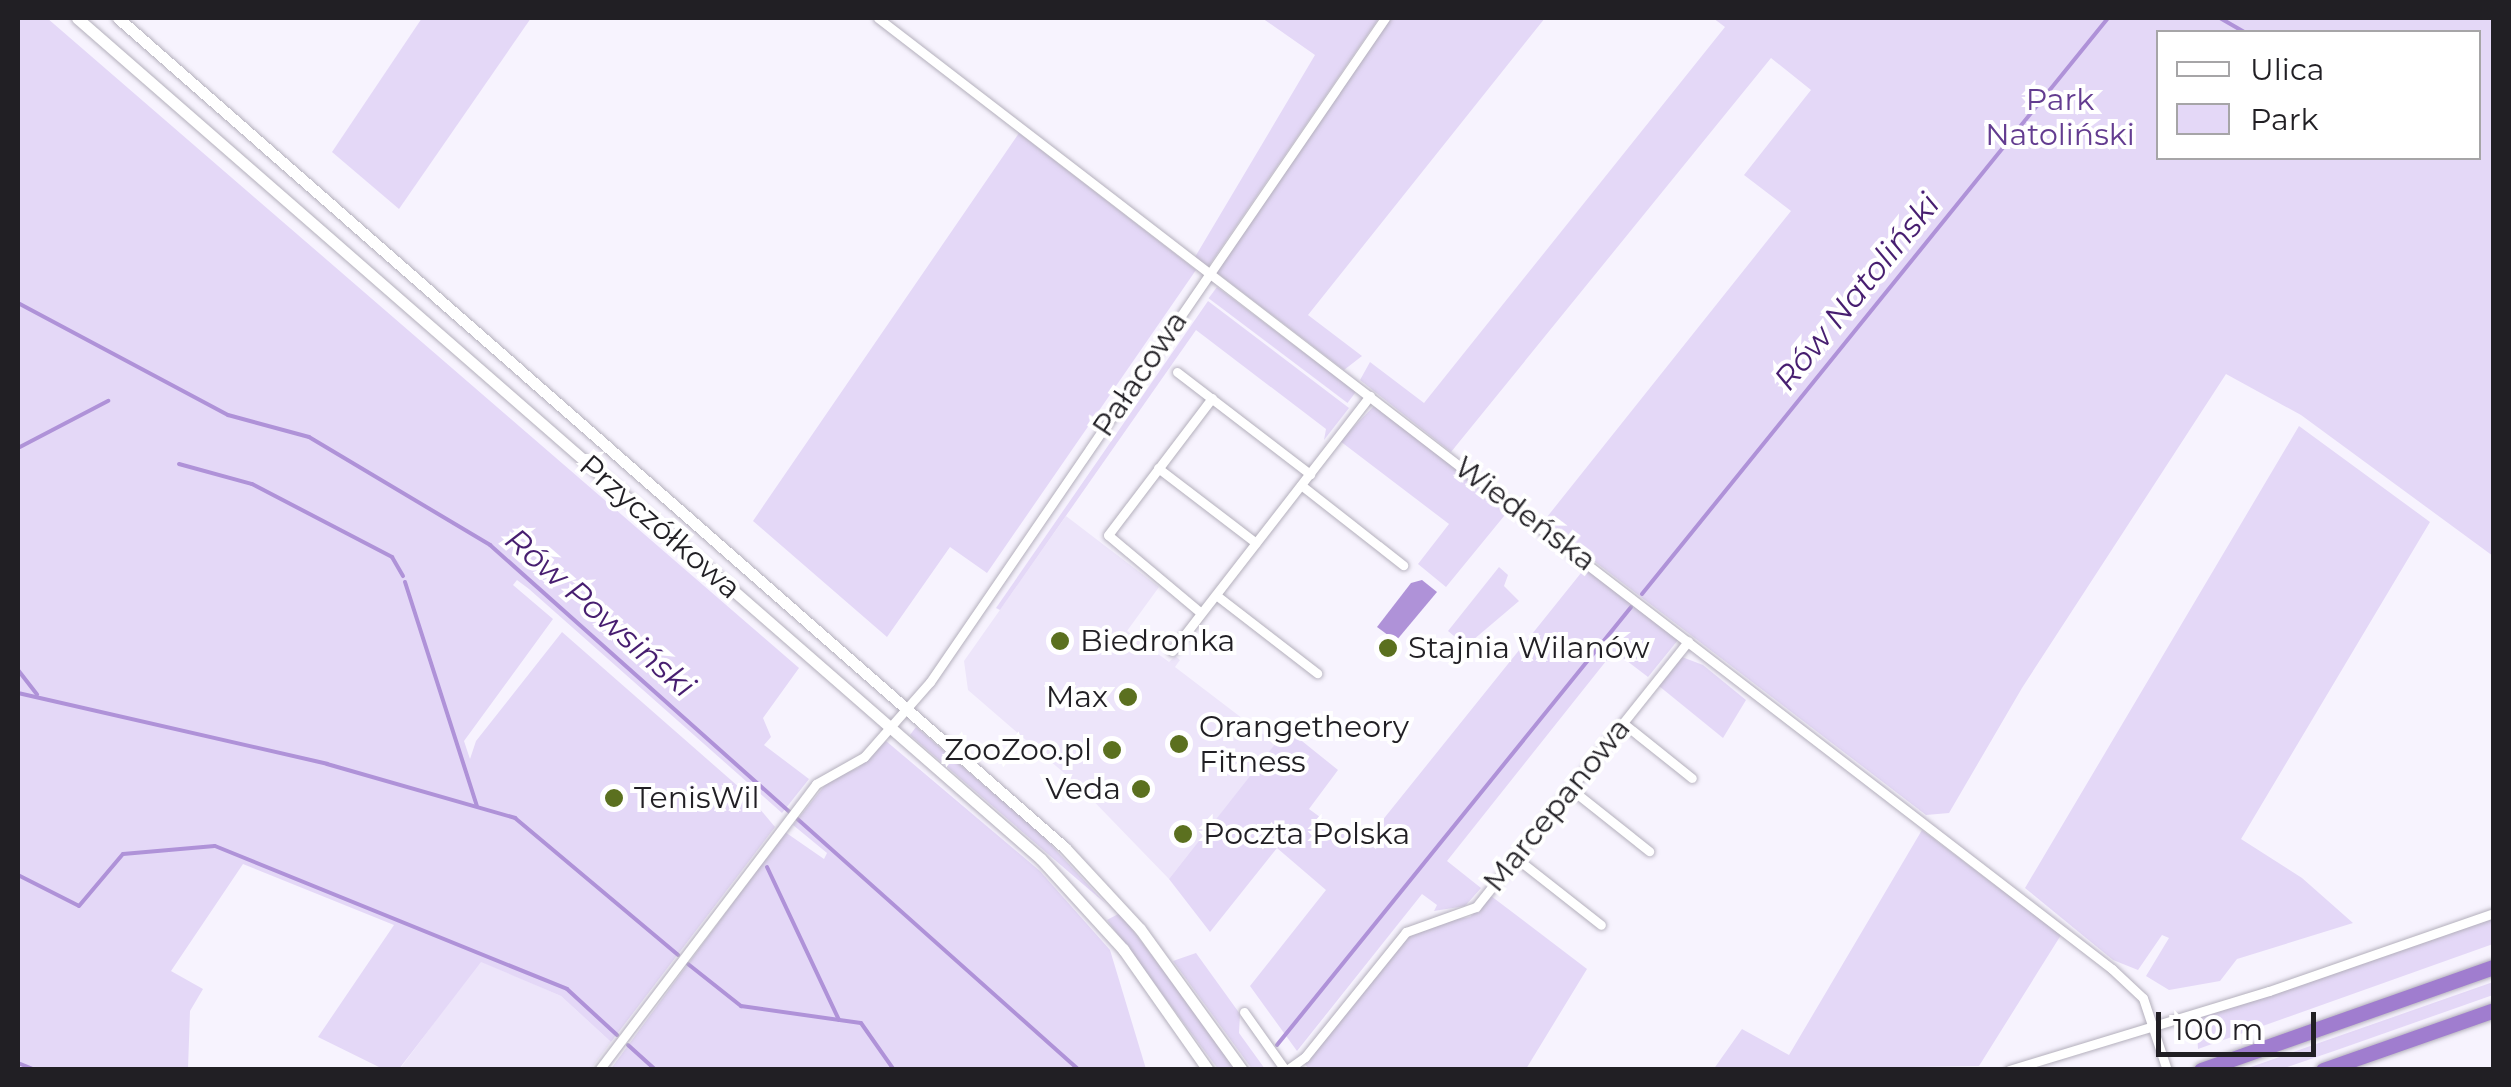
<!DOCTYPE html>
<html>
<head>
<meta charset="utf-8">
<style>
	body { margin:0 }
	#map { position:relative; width:2511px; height:1087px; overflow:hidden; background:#f7f3fe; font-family:Montserrat,sans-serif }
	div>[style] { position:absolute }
	.built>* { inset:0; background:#ede5fa }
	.green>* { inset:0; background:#e4d8f7; transform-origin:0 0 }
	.water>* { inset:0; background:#af92d8 }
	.stream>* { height:4px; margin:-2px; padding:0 2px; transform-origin:2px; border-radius:2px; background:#af92d8 }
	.roads { filter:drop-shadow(0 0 2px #b4b0bc) drop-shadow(0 0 2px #b4b0bc) }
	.minor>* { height:9px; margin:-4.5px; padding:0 4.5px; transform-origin:4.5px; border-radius:4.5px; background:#fff }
	.secondary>* { height:11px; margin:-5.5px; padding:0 5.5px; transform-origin:5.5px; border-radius:5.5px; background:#fff }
	.motorway>* { height:15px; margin:-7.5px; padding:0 7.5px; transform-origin:7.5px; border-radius:7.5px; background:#a07dcf }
	.dots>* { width:28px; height:28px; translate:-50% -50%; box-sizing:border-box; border:5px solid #fff; border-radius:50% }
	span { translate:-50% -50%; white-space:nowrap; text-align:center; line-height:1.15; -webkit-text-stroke:8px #fff; paint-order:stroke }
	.park-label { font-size:30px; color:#633c90 }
	.street-label { font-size:30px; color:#211f24 }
	.poi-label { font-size:30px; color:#211f24 }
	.left { translate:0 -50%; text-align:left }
	.right { translate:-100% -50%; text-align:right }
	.water-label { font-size:32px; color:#471e70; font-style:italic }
	.frame { position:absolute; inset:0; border:20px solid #211f24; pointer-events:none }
	.legend { position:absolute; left:2156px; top:30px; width:325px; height:130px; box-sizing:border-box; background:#fff; border:2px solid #a6a5a7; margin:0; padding:12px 18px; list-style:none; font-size:30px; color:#211f24 }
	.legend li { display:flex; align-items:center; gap:20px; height:50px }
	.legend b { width:50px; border:2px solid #a6a5a7 }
	.scale { position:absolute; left:2156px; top:1012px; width:160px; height:45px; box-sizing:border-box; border:5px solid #211f24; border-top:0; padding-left:12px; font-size:30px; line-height:35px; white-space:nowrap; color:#211f24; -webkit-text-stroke:8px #fff; paint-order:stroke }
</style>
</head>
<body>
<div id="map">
	<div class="built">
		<i style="clip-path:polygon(1066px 516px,1159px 587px,1127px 631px,1169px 662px,1175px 656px,1180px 660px,1175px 667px,1276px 744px,1169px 879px,1078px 785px,968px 690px,964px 661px)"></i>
		<i style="clip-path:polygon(480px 961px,561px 996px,611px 1042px,591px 1069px,399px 1070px)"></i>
	</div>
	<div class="green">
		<i style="clip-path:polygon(18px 18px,47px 18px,799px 668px,763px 718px,771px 737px,764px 745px,809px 779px,782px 813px,529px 589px,517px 580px,513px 585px,553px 619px,464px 741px,470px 759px,476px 741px,562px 632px,748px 795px,775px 827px,611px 1042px,561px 996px,481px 962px,399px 1069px,383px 1069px,318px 1037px,394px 925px,243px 864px,171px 971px,203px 989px,190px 1011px,188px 1069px,18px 1069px)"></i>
		<i style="clip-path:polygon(422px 18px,531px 18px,399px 209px,332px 152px)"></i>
		<i style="clip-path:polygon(1262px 18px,1379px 18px,1208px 267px,1195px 257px,1315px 55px)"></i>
		<i style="clip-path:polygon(1391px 18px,1545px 18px,1308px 315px,1362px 356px,1344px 370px,1216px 272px)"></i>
		<i style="clip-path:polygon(evenodd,1713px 18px,2493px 18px,2493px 556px,2301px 415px,2226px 374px,2022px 688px,1949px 813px,1926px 815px,1543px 522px,1791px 211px,1744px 175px,1811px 90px,1771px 58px,1451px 452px,1360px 380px,1370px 362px,1424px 403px,1725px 27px,1713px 18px,2158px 32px,2478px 32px,2478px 158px,2158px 158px,2158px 32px)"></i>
		<i style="clip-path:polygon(1019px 133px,1196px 270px,987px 573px,950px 547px,887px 637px,753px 521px)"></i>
		<i style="left:1217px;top:287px;width:174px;height:14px;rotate:37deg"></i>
		<i style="clip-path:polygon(1208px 301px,1349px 408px,1324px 440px,1326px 429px,1196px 330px,1000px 610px,996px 608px)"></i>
		<i style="clip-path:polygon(1374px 406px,1509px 510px,1446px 587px,1418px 564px,1449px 524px,1340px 441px)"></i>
		<i style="clip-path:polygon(2299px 426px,2430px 522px,2241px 839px,2302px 878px,2353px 923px,2237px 959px,2220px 981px,2169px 990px,2146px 976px,2169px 938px,2162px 935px,2138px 970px,2113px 960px,2025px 888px)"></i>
		<i style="clip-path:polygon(1499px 567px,1508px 575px,1504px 586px,1519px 601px,1466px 646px,1448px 631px)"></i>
		<i style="clip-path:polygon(1585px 568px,1678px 640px,1648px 677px,1614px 651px,1447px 861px,1481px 888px,1465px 906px,1434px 911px,1437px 905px,1422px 894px,1297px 1051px,1250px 986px,1326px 890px,1277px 848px,1210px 932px,1169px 879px,1287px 729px,1338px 770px,1309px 809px,1361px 847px)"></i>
		<i style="clip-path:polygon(1682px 657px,1703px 665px,1746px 700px,1723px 738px,1659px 686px)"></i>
		<i style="clip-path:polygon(916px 727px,1041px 834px,1106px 904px,910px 735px)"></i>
		<i style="clip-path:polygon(886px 741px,1040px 871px,1110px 950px,1146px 1069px,610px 1070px,785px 832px,824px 859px,827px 853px,793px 825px,829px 780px,858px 768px)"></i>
		<i style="clip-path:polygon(1922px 830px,2061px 935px,1979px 1066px,1713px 1070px,1742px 1029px,1789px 1055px)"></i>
		<i style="clip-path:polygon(1491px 896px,1587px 969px,1526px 1069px,1309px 1070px,1305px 1064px,1410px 935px,1422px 925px,1470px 917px)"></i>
		<i style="clip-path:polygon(1120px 913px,1180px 993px,1235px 1069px,1218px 1069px,1107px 920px)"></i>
		<i style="clip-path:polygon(2493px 918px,2493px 944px,2198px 1049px,2196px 1019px)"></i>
		<i style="clip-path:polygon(1196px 953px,1240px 1014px,1239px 1033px,1265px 1069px,1252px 1069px,1173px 961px)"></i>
		<i style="clip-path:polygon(2493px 982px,2493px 995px,2337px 1050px,2282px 1069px,2245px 1069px)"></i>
	</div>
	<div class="water">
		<i style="clip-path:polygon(1422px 580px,1437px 592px,1396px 641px,1377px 627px,1411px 583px)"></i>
	</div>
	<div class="stream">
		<i style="left:2220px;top:18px;width:28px;rotate:30deg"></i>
		<i style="left:18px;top:303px;width:238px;rotate:28.1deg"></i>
		<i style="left:228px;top:415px;width:84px;rotate:15.2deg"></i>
		<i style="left:309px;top:437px;width:211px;rotate:30.8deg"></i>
		<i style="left:490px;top:545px;width:789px;rotate:41.71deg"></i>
		<i style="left:18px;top:448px;width:102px;rotate:-27.6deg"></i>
		<i style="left:179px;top:464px;width:76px;rotate:15.3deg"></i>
		<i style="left:252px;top:484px;width:158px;rotate:27.5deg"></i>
		<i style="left:392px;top:557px;width:22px;rotate:60deg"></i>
		<i style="left:405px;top:582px;width:235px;rotate:72.2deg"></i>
		<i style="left:1642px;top:594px;width:741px;rotate:-51.03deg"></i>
		<i style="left:18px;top:670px;width:31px;rotate:52deg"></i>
		<i style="left:18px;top:693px;width:317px;rotate:12.9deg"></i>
		<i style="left:327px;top:764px;width:196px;rotate:16deg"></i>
		<i style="left:515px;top:818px;width:213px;rotate:40deg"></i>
		<i style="left:767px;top:867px;width:169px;rotate:64.8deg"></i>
		<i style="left:18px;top:875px;width:68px;rotate:26.9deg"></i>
		<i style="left:79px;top:906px;width:68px;rotate:-49.8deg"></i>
		<i style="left:123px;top:854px;width:92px;rotate:-5deg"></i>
		<i style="left:215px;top:846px;width:380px;rotate:22.1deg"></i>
		<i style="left:567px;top:989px;width:68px;rotate:42.6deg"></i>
		<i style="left:688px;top:964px;width:68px;rotate:38.4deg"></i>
		<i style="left:741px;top:1006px;width:121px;rotate:8.1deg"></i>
		<i style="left:861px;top:1023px;width:57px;rotate:54.9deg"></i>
		<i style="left:628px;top:1045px;width:38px;rotate:42deg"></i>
		<i style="left:1277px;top:1045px;width:563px;rotate:-51.05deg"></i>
		<i style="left:18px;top:1063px;width:18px;rotate:22deg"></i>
	</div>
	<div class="roads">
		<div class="minor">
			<i style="left:878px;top:18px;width:1558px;rotate:37.62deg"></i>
			<i style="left:2112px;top:969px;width:42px;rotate:43.1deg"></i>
			<i style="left:2143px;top:998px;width:76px;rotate:71.6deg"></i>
			<i style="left:1177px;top:372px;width:168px;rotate:37.5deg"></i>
			<i style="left:1158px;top:468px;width:123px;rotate:37.4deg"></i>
			<i style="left:1301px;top:485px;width:130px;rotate:38.1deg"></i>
			<i style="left:1216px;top:595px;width:128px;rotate:37.7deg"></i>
			<i style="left:1201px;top:613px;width:121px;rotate:-140deg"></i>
			<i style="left:1108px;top:535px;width:172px;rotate:-52.8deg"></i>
			<i style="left:1172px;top:651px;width:323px;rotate:-52.2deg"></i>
			<i style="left:1623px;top:723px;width:88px;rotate:38.6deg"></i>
			<i style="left:1571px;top:789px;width:100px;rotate:38.5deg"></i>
			<i style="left:1516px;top:858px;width:108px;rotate:38.2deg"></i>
			<i style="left:1244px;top:1012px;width:71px;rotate:54.7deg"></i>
			<i style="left:599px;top:1070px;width:359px;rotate:-52.8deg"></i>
			<i style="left:816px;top:784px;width:55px;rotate:-29.4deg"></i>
			<i style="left:864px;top:757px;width:100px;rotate:-48.7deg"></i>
			<i style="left:930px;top:682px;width:805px;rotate:-55.58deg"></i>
			<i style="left:1287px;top:1070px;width:22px;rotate:-36deg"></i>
			<i style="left:1305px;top:1057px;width:161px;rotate:-51.1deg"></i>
			<i style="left:1406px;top:932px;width:74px;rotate:-19.7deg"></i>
			<i style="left:1476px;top:907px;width:340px;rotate:-51.4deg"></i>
			<i style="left:2009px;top:1070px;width:272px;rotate:-16.9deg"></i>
			<i style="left:2269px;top:991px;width:238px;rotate:-19.1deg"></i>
		</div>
		<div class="secondary">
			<i style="left:77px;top:18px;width:1279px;rotate:41.1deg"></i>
			<i style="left:1041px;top:859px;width:122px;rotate:47.7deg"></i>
			<i style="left:1123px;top:949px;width:148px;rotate:54.9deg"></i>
			<i style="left:118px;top:18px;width:1259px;rotate:41.23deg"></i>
			<i style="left:1065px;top:848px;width:110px;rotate:47.2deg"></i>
			<i style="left:1140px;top:929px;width:174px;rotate:54.1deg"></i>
		</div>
		<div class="motorway">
			<i style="left:2201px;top:1070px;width:311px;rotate:-19.4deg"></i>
			<i style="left:2323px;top:1070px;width:181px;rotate:-19.3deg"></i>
		</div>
	</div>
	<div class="dots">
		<i style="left:1060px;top:641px;background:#5b701f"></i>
		<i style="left:1388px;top:648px;background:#5b701f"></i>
		<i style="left:1128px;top:697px;background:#5b701f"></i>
		<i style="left:1179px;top:744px;background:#5b701f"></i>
		<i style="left:1112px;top:750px;background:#5b701f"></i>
		<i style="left:1141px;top:789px;background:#5b701f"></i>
		<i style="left:614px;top:798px;background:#5b701f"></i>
		<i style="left:1183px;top:834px;background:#5b701f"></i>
	</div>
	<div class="park-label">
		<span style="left:2060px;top:117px">Park<br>Natoliński</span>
	</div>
	<div class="street-label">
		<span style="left:1140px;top:374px;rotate:-56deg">Pałacowa</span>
		<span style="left:1525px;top:514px;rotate:37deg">Wiedeńska</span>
		<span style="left:660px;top:527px;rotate:41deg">Przyczółkowa</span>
		<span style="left:1557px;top:805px;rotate:-51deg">Marcepanowa</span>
	</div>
	<div class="poi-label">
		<span class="left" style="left:1080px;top:641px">Biedronka</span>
		<span class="left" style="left:1408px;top:648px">Stajnia Wilanów</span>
		<span class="right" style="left:1108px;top:697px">Max</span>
		<span class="left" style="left:1199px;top:744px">Orangetheory<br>Fitness</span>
		<span class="right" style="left:1092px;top:750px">ZooZoo.pl</span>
		<span class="right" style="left:1121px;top:789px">Veda</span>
		<span class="left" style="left:634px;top:798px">TenisWil</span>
		<span class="left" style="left:1203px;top:834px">Poczta Polska</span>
	</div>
	<div class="water-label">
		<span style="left:1857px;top:292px;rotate:-51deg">Rów Natoliński</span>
		<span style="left:600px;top:613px;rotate:41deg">Rów Powsiński</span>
	</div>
	<div class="frame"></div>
	<ul class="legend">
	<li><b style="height:12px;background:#fff"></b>Ulica</li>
	<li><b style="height:28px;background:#e4d8f7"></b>Park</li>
	</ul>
	<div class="scale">100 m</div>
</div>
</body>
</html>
